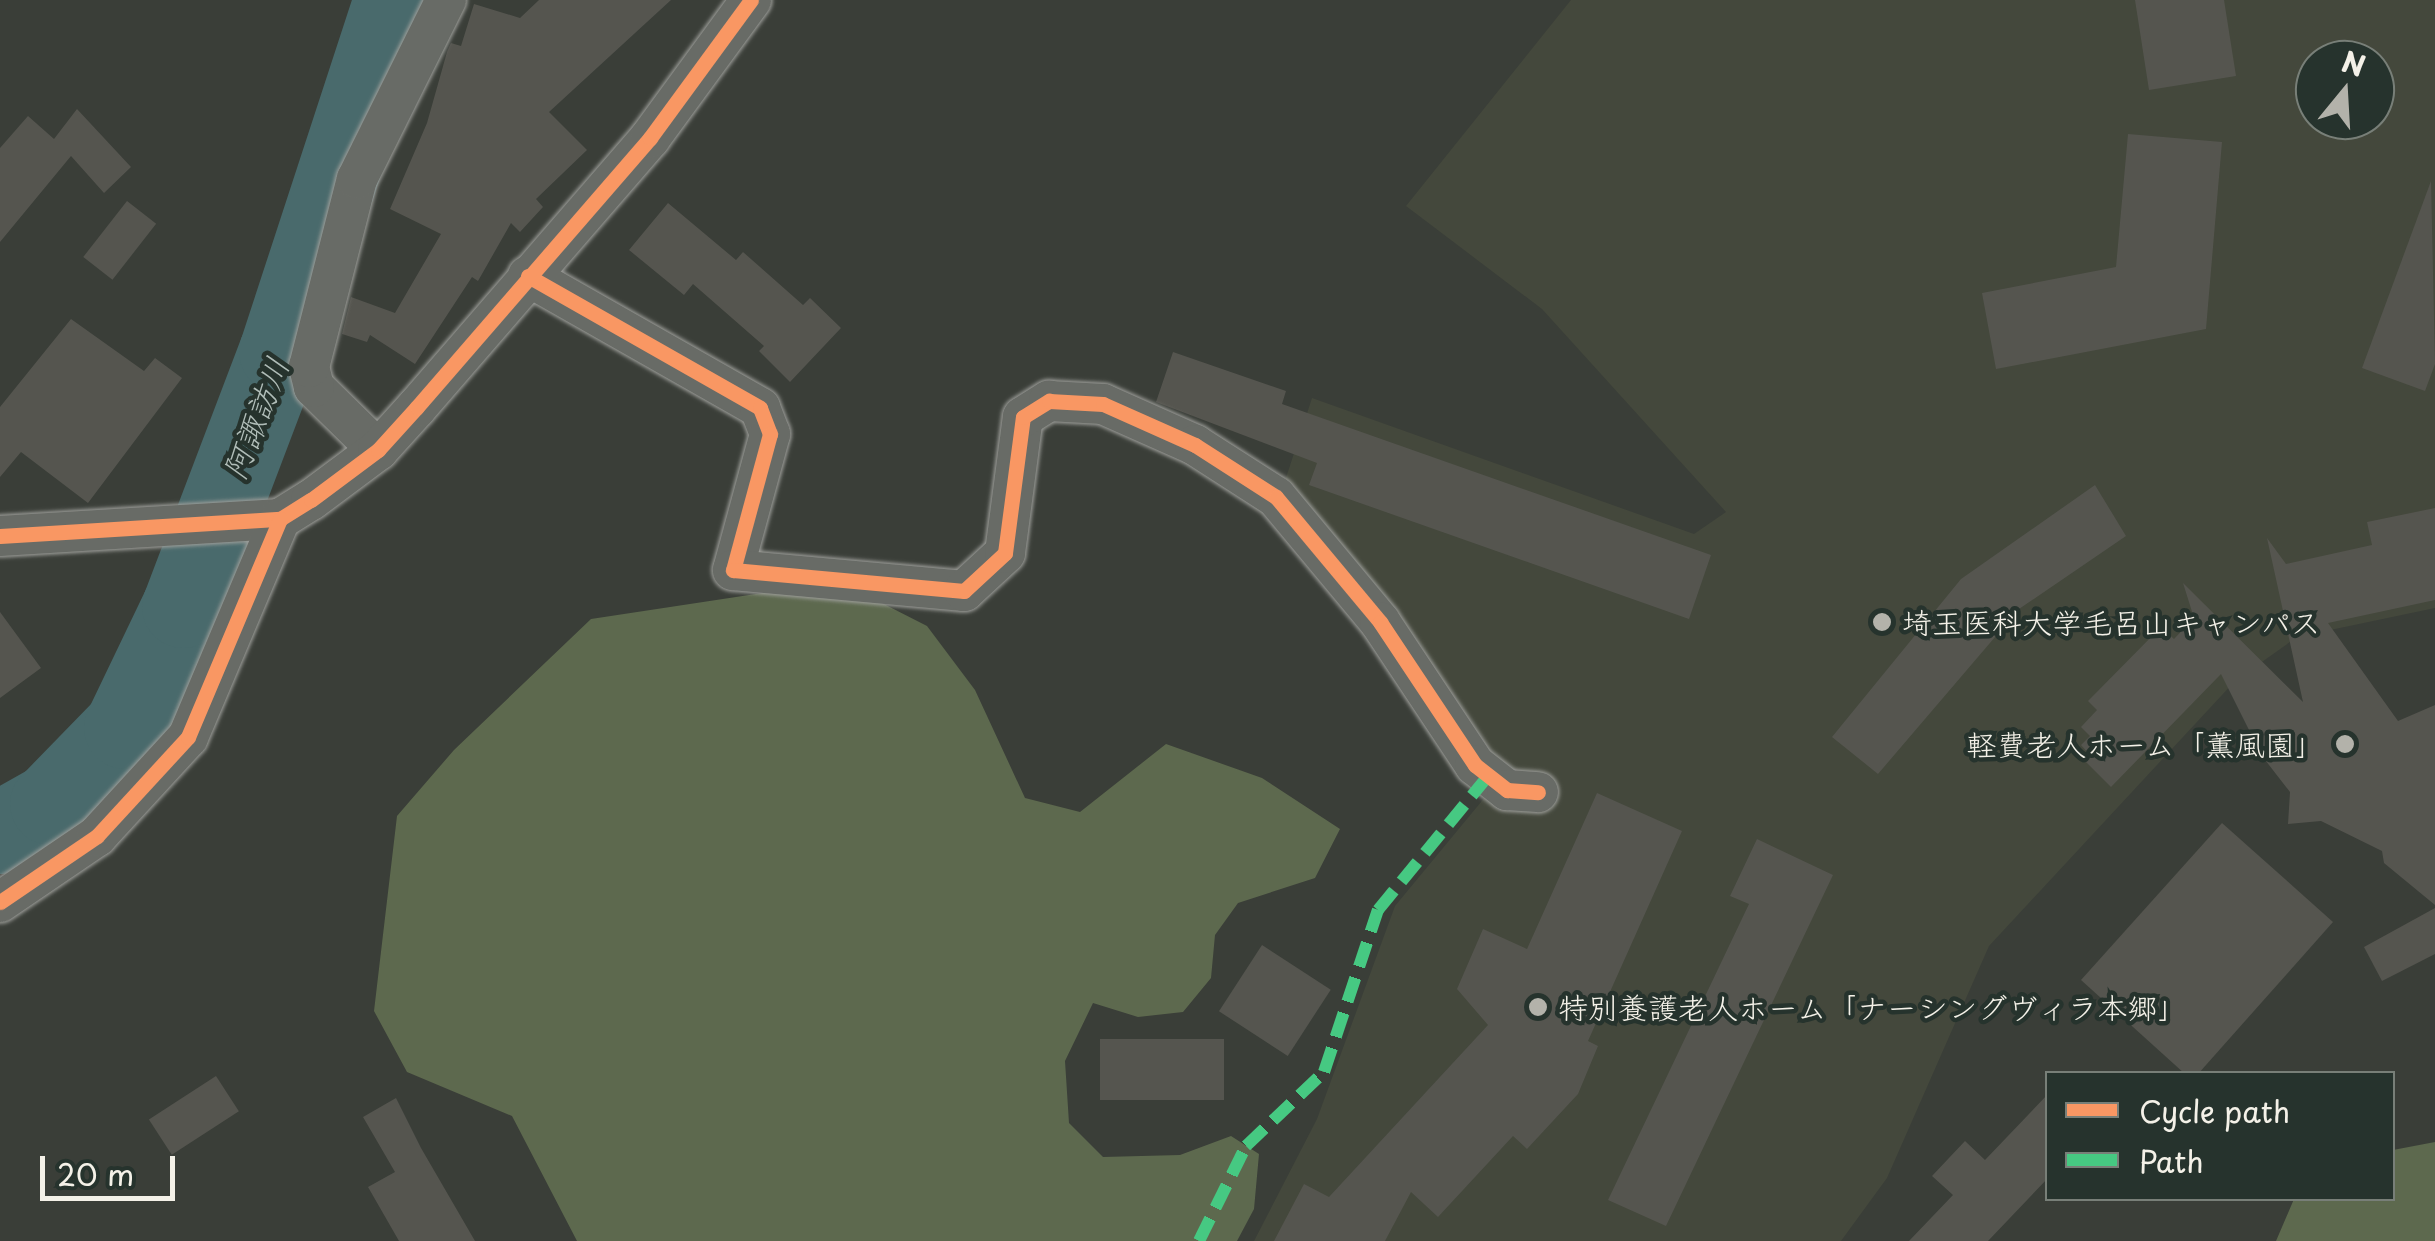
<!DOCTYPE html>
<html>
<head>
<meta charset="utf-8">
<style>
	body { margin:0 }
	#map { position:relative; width:2435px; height:1241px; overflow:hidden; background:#3a3e38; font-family:"Playpen Sans","Klee One",sans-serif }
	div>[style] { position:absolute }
	.built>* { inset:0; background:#44483c }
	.green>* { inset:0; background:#5d694e }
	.river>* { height:82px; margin:-41px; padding:0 41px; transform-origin:41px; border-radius:41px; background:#496a6c }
	.building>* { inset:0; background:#55554f; transform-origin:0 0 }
	.roads { filter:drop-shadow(0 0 2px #9e9f9b) drop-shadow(0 0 2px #9e9f9b) }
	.street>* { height:40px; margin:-20px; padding:0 20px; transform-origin:20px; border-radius:20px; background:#686b66 }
	.quiet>* { height:12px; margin-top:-6px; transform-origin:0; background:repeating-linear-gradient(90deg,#46c982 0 25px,transparent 0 37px) }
	.cycleway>* { height:15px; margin:-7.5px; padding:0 7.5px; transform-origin:7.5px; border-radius:7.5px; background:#f99763 }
	.dots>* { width:28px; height:28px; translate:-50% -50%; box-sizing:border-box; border:5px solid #26332d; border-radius:50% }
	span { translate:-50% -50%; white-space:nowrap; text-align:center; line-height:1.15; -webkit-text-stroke:9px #26332d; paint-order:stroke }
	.poi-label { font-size:30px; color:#f4f1e8 }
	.left { translate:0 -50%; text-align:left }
	.right { translate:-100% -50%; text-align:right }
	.water-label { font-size:32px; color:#b0bdb8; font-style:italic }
	.legend { position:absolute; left:2045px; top:1071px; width:350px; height:130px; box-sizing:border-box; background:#26332d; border:2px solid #787f78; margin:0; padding:12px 18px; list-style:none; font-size:30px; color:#f4f1e8 }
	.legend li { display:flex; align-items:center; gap:20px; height:50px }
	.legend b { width:50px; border:2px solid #787f78 }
	.north { position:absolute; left:2295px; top:40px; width:100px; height:100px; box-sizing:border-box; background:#26332d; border:2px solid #787f78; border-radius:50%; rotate:18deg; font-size:28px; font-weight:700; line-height:40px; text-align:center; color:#f4f1e8 }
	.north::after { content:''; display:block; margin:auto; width:35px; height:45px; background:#b3b2aa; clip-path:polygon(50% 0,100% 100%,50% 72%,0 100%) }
	.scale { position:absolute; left:40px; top:1156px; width:135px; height:45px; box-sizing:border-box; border:5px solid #f4f1e8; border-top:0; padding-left:12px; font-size:30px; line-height:35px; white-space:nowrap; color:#f4f1e8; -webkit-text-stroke:8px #26332d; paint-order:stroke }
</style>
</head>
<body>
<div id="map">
	<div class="built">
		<i style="clip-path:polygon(evenodd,1571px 0,2435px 0,2435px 608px,2297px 637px,2235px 681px,1989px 946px,1887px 1178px,1841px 1241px,1254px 1241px,1317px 1119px,1395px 906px,1500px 779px,1283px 487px,1312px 398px,1694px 534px,1726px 512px,1542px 309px,1406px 206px,1571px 0,2315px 60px,2375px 60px,2375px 120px,2315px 120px,2315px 60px)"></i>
	</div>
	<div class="green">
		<i style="clip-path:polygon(769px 592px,876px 600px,927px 626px,975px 690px,1025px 798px,1080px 812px,1166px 744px,1262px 778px,1340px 829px,1315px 878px,1238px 903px,1215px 935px,1211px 978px,1183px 1012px,1138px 1017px,1093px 1003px,1065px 1061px,1069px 1123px,1103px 1157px,1180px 1155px,1231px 1136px,1259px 1154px,1254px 1209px,1237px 1241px,577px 1241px,512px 1116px,407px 1072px,374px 1011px,397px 816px,454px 750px,591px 619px)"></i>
		<i style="clip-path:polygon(2435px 1142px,2435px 1241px,2276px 1241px,2294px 1199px,2392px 1198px,2393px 1150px)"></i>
	</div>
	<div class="river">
		<i style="left:0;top:833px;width:59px;rotate:-29.6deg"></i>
		<i style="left:51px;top:804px;width:106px;rotate:-45.8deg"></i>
		<i style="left:125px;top:728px;width:134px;rotate:-64.4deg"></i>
		<i style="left:183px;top:607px;width:273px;rotate:-69.2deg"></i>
		<i style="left:280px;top:352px;width:370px;rotate:-71.9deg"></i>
	</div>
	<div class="building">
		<i style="clip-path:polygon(539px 0,671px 0,549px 112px,587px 150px,536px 199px,543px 207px,520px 232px,511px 223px,478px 281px,472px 277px,415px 364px,370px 335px,367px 342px,342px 334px,351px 297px,395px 313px,441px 234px,390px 209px,427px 123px,447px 52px,451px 43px,461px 46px,474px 4px,520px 18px)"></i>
		<i style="clip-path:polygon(2135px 0,2224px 0,2236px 76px,2149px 90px)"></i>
		<i style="clip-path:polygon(77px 109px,131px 167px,104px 193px,71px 156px,0 242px,0 148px,28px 116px,54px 139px)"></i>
		<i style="clip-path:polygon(2128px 134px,2222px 142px,2206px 329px,1996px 369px,1982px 293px,2116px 267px)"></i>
		<i style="clip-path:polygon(2431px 181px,2435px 364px,2425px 391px,2362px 368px)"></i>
		<i style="left:127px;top:201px;width:37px;height:71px;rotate:38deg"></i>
		<i style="clip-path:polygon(668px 203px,736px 260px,743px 252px,803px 305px,810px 298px,841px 328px,790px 382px,759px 351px,764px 346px,693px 284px,684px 295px,629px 250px)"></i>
		<i style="clip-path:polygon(71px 319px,144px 371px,155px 358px,182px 378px,88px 503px,21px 452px,0 477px,0 407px)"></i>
		<i style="clip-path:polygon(1173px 352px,1286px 391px,1282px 404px,1711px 555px,1689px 619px,1309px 485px,1317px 463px,1156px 402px)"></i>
		<i style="clip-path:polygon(2095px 485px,2126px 536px,2019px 609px,1878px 774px,1832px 737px,1961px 579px)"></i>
		<i style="clip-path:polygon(2435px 508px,2435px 600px,2328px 623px,2398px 721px,2435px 705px,2435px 905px,2384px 863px,2382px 851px,2321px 821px,2288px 824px,2290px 792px,2262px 756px,2221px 674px,2111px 787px,2083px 759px,2089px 754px,2081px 745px,2090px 736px,2081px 727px,2097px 710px,2088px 701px,2161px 627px,2174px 639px,2194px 618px,2183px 583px,2303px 702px,2267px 538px,2286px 564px,2372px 545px,2367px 522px)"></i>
		<i style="clip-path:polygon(0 612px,41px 668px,0 698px)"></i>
		<i style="clip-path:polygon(1597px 793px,1682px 831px,1588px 1041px,1598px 1046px,1578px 1094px,1527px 1149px,1513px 1136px,1438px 1217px,1411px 1192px,1385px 1241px,1274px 1241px,1304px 1184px,1329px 1197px,1488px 1025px,1457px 989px,1483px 929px,1527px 949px)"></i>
		<i style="clip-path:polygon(2222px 823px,2333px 922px,2198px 1074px,2185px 1074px,2081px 980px)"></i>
		<i style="clip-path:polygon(1757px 839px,1833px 875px,1666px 1226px,1608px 1200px,1749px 904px,1730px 896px)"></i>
		<i style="clip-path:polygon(2435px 908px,2435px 954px,2382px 981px,2364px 947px)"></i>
		<i style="left:1262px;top:945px;width:82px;height:79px;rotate:33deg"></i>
		<i style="left:1100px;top:1039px;width:124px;height:61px"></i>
		<i style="left:216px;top:1076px;width:42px;height:80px;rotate:57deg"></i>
		<i style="clip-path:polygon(2048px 1094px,2048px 1178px,1988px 1241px,1909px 1241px,1953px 1195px,1932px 1176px,1965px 1141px,1985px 1160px)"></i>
		<i style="clip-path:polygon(396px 1098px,421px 1148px,475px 1241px,399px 1241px,368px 1187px,395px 1172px,363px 1117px)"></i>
	</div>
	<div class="roads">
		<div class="street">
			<i style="left:528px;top:276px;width:267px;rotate:29.6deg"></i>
			<i style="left:760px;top:408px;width:28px;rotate:69deg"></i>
			<i style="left:770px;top:434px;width:141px;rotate:105.2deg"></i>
			<i style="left:733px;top:570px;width:232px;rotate:5.2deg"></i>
			<i style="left:964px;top:591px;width:56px;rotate:-42.8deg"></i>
			<i style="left:1005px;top:553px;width:137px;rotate:-82.5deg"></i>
			<i style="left:1023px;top:417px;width:31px;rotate:-32deg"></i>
			<i style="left:1049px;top:401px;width:54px;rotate:3.2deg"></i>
			<i style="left:1103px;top:404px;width:101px;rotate:24deg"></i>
			<i style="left:1195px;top:445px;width:96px;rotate:32.7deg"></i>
			<i style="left:1276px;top:497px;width:163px;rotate:50.2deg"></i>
			<i style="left:1380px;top:622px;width:172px;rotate:56.4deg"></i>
			<i style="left:1475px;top:765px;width:41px;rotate:38deg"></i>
			<i style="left:1507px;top:790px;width:31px;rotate:4deg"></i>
			<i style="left:378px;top:450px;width:90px;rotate:-135.5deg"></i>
			<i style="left:314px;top:387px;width:21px;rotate:-104deg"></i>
			<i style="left:309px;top:367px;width:194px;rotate:-75.7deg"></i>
			<i style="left:357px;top:179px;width:200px;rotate:-63.6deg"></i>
			<i style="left:0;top:536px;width:281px;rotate:-3.5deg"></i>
			<i style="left:280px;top:519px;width:36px;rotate:-32deg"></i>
			<i style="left:311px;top:500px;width:84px;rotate:-36.7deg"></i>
			<i style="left:378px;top:450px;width:58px;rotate:-47.8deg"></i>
			<i style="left:417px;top:407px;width:356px;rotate:-49.1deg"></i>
			<i style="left:650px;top:138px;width:171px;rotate:-53.8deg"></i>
			<i style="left:0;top:902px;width:117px;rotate:-34.2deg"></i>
			<i style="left:97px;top:836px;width:134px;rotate:-47.4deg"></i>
			<i style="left:188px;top:737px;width:237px;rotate:-67.1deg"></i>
		</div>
	</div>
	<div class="quiet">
		<i style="left:1199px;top:1241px;width:106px;rotate:-63.7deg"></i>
		<i style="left:1246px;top:1146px;width:108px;rotate:-43.5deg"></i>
		<i style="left:1324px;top:1072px;width:171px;rotate:-71.6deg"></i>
		<i style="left:1378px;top:910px;width:175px;rotate:-50.6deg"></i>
	</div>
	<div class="cycleway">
		<i style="left:528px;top:276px;width:267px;rotate:29.6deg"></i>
		<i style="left:760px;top:408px;width:28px;rotate:69deg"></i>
		<i style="left:770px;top:434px;width:141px;rotate:105.2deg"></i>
		<i style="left:733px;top:570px;width:232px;rotate:5.2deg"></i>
		<i style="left:964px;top:591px;width:56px;rotate:-42.8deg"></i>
		<i style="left:1005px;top:553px;width:137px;rotate:-82.5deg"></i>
		<i style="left:1023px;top:417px;width:31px;rotate:-32deg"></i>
		<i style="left:1049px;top:401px;width:54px;rotate:3.2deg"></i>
		<i style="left:1103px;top:404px;width:101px;rotate:24deg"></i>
		<i style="left:1195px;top:445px;width:96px;rotate:32.7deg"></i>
		<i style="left:1276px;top:497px;width:163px;rotate:50.2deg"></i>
		<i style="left:1380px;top:622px;width:172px;rotate:56.4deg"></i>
		<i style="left:1475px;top:765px;width:41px;rotate:38deg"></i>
		<i style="left:1507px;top:790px;width:31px;rotate:4deg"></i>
		<i style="left:0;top:536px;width:281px;rotate:-3.5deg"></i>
		<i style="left:280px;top:519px;width:36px;rotate:-32deg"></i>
		<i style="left:311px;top:500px;width:84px;rotate:-36.7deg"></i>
		<i style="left:378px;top:450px;width:58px;rotate:-47.8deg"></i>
		<i style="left:417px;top:407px;width:356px;rotate:-49.1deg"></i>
		<i style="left:650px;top:138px;width:171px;rotate:-53.8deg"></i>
		<i style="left:0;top:902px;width:117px;rotate:-34.2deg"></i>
		<i style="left:97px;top:836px;width:134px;rotate:-47.4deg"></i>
		<i style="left:188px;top:737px;width:237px;rotate:-67.1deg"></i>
	</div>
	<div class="dots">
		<i style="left:1882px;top:622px;background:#b3b2aa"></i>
		<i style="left:2345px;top:744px;background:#b3b2aa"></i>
		<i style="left:1538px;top:1007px;background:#b3b2aa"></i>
	</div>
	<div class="poi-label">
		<span class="left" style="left:1902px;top:622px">埼玉医科大学毛呂山キャンパス</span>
		<span class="right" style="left:2325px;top:744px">軽費老人ホーム「薫風園」</span>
		<span class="left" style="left:1558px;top:1007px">特別養護老人ホーム「ナーシングヴィラ本郷」</span>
	</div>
	<div class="water-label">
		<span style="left:255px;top:418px;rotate:-69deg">阿諏訪川</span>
	</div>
	<ul class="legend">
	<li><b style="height:12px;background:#f99763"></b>Cycle path</li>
	<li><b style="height:12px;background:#46c982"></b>Path</li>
	</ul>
	<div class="north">N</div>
	<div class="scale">20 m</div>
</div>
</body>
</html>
